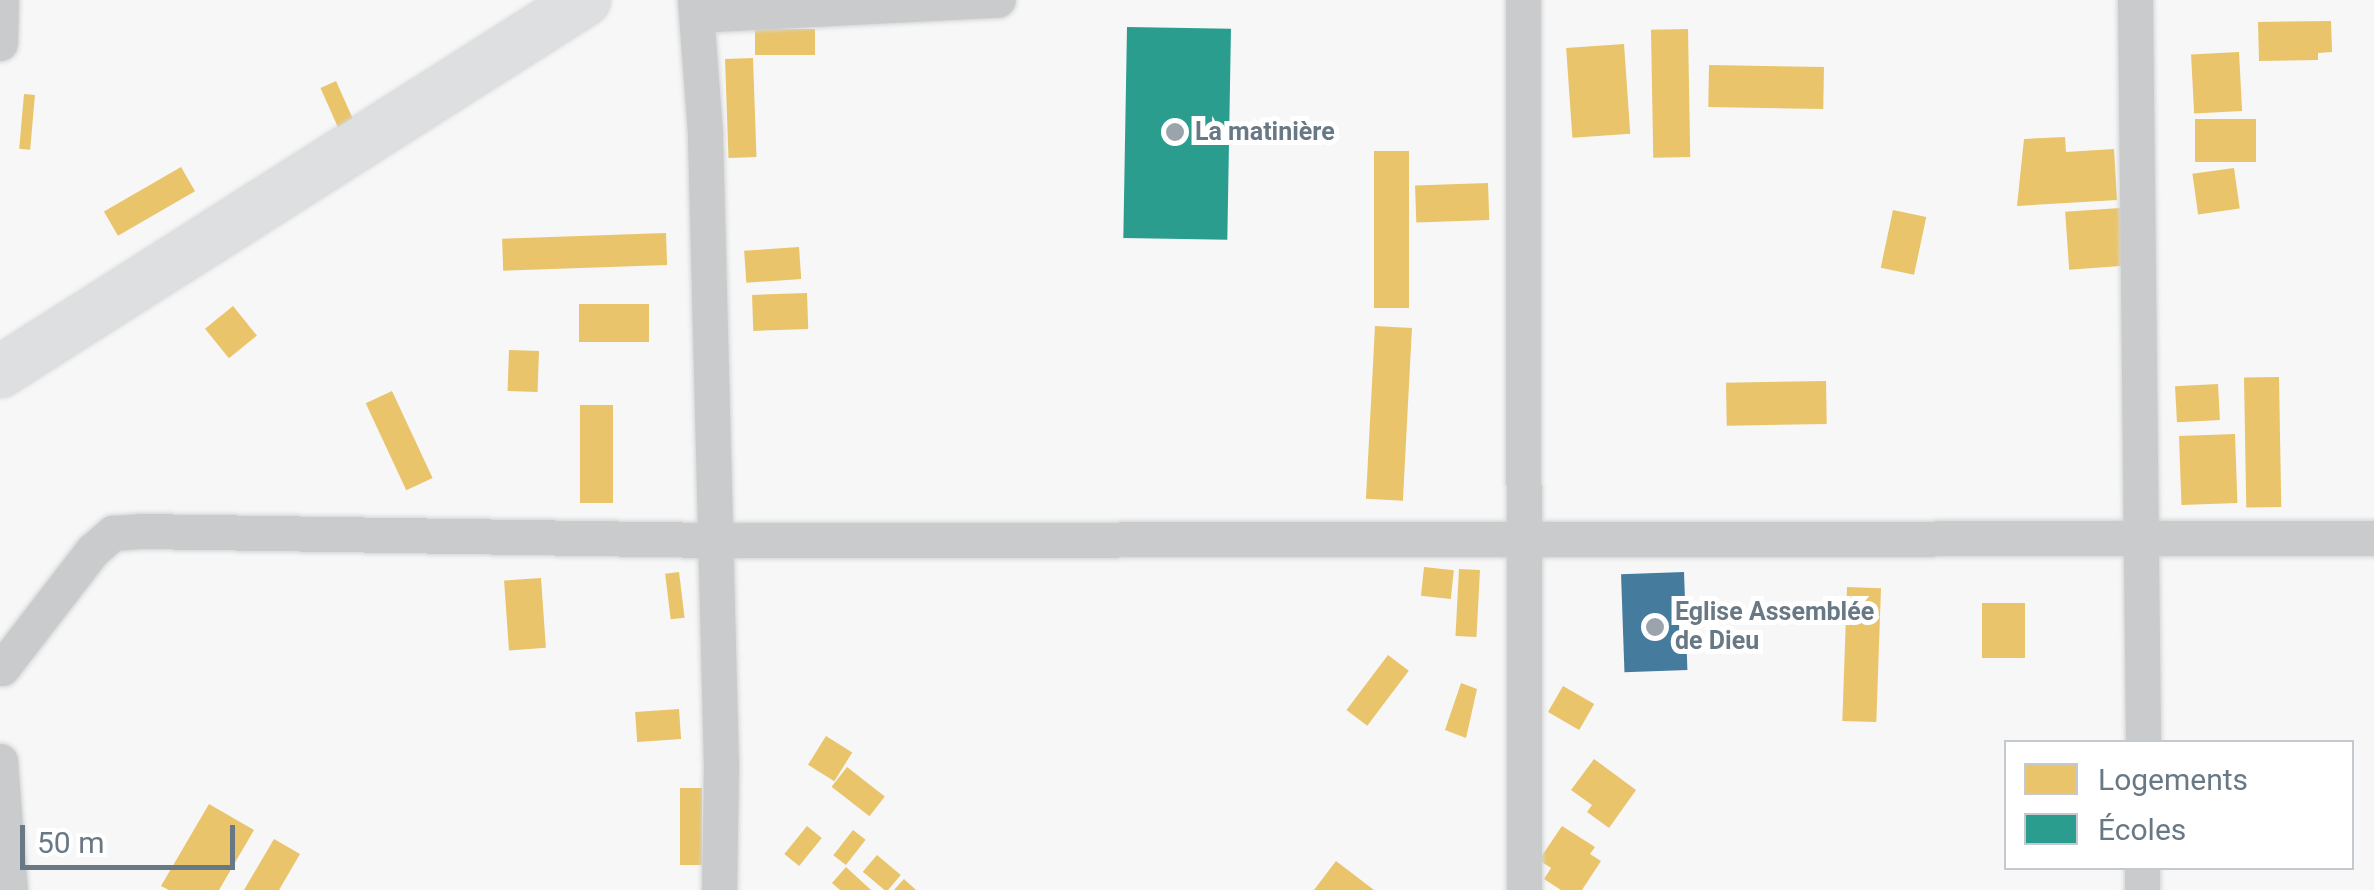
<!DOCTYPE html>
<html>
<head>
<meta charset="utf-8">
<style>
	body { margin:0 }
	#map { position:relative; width:2374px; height:890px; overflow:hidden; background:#f7f7f7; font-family:Roboto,sans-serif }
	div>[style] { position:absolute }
	.homes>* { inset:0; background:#e9c46a; transform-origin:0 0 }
	.schools>* { inset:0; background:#2a9d8f; transform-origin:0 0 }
	.public>* { inset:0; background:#457b9d; transform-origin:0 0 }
	.roads { filter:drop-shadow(0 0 2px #d4d5d6) drop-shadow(0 0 2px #d4d5d6) }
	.street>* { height:35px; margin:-17.5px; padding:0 17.5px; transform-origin:17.5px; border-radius:17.5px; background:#cacbcc }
	.secondary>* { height:50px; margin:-25px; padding:0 25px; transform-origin:25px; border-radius:25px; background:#dedfe0 }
	.dots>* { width:28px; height:28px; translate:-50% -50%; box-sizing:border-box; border:5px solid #fff; border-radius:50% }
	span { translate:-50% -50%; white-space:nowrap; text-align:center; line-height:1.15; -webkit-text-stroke:10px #fff; paint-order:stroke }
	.poi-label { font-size:25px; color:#697885; font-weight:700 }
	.left { translate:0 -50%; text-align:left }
	.legend { position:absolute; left:2004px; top:740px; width:350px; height:130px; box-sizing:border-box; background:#fff; border:2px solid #c3c9ce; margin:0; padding:12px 18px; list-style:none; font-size:30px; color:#697885 }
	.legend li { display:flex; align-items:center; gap:20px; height:50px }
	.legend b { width:50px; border:2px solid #c3c9ce }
	.scale { position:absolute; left:20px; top:825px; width:215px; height:45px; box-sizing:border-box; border:5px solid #697885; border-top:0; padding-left:12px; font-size:30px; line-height:35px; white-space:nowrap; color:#697885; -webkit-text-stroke:8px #fff; paint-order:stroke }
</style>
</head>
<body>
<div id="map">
	<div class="homes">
		<i style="clip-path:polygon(2331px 21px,2332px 52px,2318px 53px,2318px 60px,2259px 61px,2258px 22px)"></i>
		<i style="left:755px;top:29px;width:60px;height:26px"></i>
		<i style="left:1688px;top:29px;width:128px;height:37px;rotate:89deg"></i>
		<i style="left:1624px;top:44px;width:90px;height:58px;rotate:86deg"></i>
		<i style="left:2239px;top:52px;width:59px;height:48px;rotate:87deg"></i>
		<i style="left:753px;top:58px;width:99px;height:28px;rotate:88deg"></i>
		<i style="left:1709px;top:65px;width:115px;height:42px;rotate:1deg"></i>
		<i style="left:336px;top:81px;width:54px;height:17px;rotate:66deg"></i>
		<i style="left:24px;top:94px;width:11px;height:55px;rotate:5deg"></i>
		<i style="left:2195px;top:119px;width:61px;height:43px"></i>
		<i style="clip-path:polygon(2065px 137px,2066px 152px,2114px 149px,2117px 200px,2017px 206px,2024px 139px)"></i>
		<i style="left:1374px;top:151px;width:35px;height:157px"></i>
		<i style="left:181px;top:167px;width:28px;height:89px;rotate:60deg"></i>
		<i style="left:2234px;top:168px;width:41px;height:42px;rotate:82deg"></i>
		<i style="left:1488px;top:183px;width:37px;height:73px;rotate:88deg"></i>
		<i style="left:2120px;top:208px;width:58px;height:55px;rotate:86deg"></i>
		<i style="left:1893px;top:210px;width:34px;height:59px;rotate:12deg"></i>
		<i style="left:666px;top:233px;width:32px;height:164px;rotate:88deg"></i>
		<i style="left:799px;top:247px;width:32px;height:55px;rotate:86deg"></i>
		<i style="left:807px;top:293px;width:36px;height:55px;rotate:88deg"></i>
		<i style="left:649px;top:304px;width:38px;height:70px;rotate:90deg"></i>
		<i style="left:233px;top:306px;width:38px;height:36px;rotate:51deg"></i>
		<i style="left:1375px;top:326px;width:37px;height:173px;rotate:3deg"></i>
		<i style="left:509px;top:350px;width:30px;height:41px;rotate:2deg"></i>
		<i style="left:2279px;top:377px;width:130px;height:35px;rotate:89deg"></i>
		<i style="left:1826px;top:381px;width:43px;height:100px;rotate:89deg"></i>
		<i style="left:2218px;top:384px;width:36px;height:43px;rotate:87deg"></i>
		<i style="left:392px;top:391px;width:96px;height:29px;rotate:65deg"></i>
		<i style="left:580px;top:405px;width:33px;height:98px"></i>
		<i style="left:2235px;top:434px;width:69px;height:56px;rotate:88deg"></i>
		<i style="left:1424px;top:567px;width:30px;height:29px;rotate:6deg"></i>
		<i style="left:1459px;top:569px;width:21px;height:67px;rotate:3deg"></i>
		<i style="left:679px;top:572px;width:46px;height:14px;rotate:83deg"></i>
		<i style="left:541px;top:578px;width:70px;height:37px;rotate:86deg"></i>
		<i style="left:1847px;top:587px;width:34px;height:134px;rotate:2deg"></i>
		<i style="left:1982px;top:603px;width:43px;height:55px"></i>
		<i style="left:1388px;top:655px;width:26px;height:69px;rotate:37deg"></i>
		<i style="clip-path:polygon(1461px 683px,1477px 689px,1466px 738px,1445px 730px)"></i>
		<i style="left:1563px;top:686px;width:36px;height:30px;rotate:30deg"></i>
		<i style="left:679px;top:709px;width:30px;height:44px;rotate:86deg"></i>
		<i style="left:826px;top:736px;width:31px;height:34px;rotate:32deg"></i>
		<i style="clip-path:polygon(1594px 759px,1636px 790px,1609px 828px,1587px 812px,1592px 805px,1571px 790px)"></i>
		<i style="left:847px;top:767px;width:48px;height:25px;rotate:38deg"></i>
		<i style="left:680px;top:788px;width:22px;height:77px"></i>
		<i style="clip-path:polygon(209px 804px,254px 830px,219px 890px,169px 890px,161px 886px)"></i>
		<i style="left:807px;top:826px;width:19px;height:36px;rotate:39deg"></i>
		<i style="clip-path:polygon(1562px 826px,1595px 847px,1590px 854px,1601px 861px,1582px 890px,1561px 890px,1544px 879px,1551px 868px,1539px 860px)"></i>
		<i style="left:853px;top:830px;width:16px;height:32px;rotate:38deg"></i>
		<i style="clip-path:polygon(274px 839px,300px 854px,279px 890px,244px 890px)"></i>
		<i style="left:877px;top:855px;width:31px;height:22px;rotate:40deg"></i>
		<i style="clip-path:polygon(1336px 861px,1374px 890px,1314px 890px)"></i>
		<i style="clip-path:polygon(846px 867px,871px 890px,840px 890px,832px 883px)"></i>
		<i style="clip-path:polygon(904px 879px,916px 890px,894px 890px)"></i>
	</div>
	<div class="schools">
		<i style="left:1127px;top:27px;width:104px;height:211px;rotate:1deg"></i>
	</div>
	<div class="public">
		<i style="left:1684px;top:572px;width:98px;height:63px;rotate:88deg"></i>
	</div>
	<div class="roads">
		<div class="street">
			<i style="left:695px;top:0;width:134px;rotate:85.7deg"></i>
			<i style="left:705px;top:134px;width:632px;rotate:88.55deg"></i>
			<i style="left:721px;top:766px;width:124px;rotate:90.9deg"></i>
			<i style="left:1523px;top:0;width:890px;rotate:89.94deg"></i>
			<i style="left:2135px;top:0;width:742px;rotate:89.38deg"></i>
			<i style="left:697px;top:15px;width:301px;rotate:-2.9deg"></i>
			<i style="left:0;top:43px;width:43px;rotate:-88.7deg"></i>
			<i style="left:2px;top:668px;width:148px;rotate:-52.4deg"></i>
			<i style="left:92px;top:551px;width:28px;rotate:-41deg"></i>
			<i style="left:113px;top:533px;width:27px;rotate:-4deg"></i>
			<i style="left:140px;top:531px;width:574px;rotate:0.9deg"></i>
			<i style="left:714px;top:540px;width:1660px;rotate:-0.07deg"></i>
			<i style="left:0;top:761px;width:129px;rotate:85.6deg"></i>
			<i style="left:2142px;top:890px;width:22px;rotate:-90deg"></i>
		</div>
		<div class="secondary">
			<i style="left:0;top:372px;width:693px;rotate:-32.45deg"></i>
		</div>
	</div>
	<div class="dots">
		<i style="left:1175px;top:132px;background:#9ba4ad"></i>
		<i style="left:1655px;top:627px;background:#9ba4ad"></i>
	</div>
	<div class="poi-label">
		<span class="left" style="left:1195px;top:132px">La matinière</span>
		<span class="left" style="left:1675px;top:627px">Eglise Assemblée<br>de Dieu</span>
	</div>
	<ul class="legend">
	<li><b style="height:28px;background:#e9c46a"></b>Logements</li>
	<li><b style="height:28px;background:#2a9d8f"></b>Écoles</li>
	</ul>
	<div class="scale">50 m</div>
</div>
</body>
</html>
